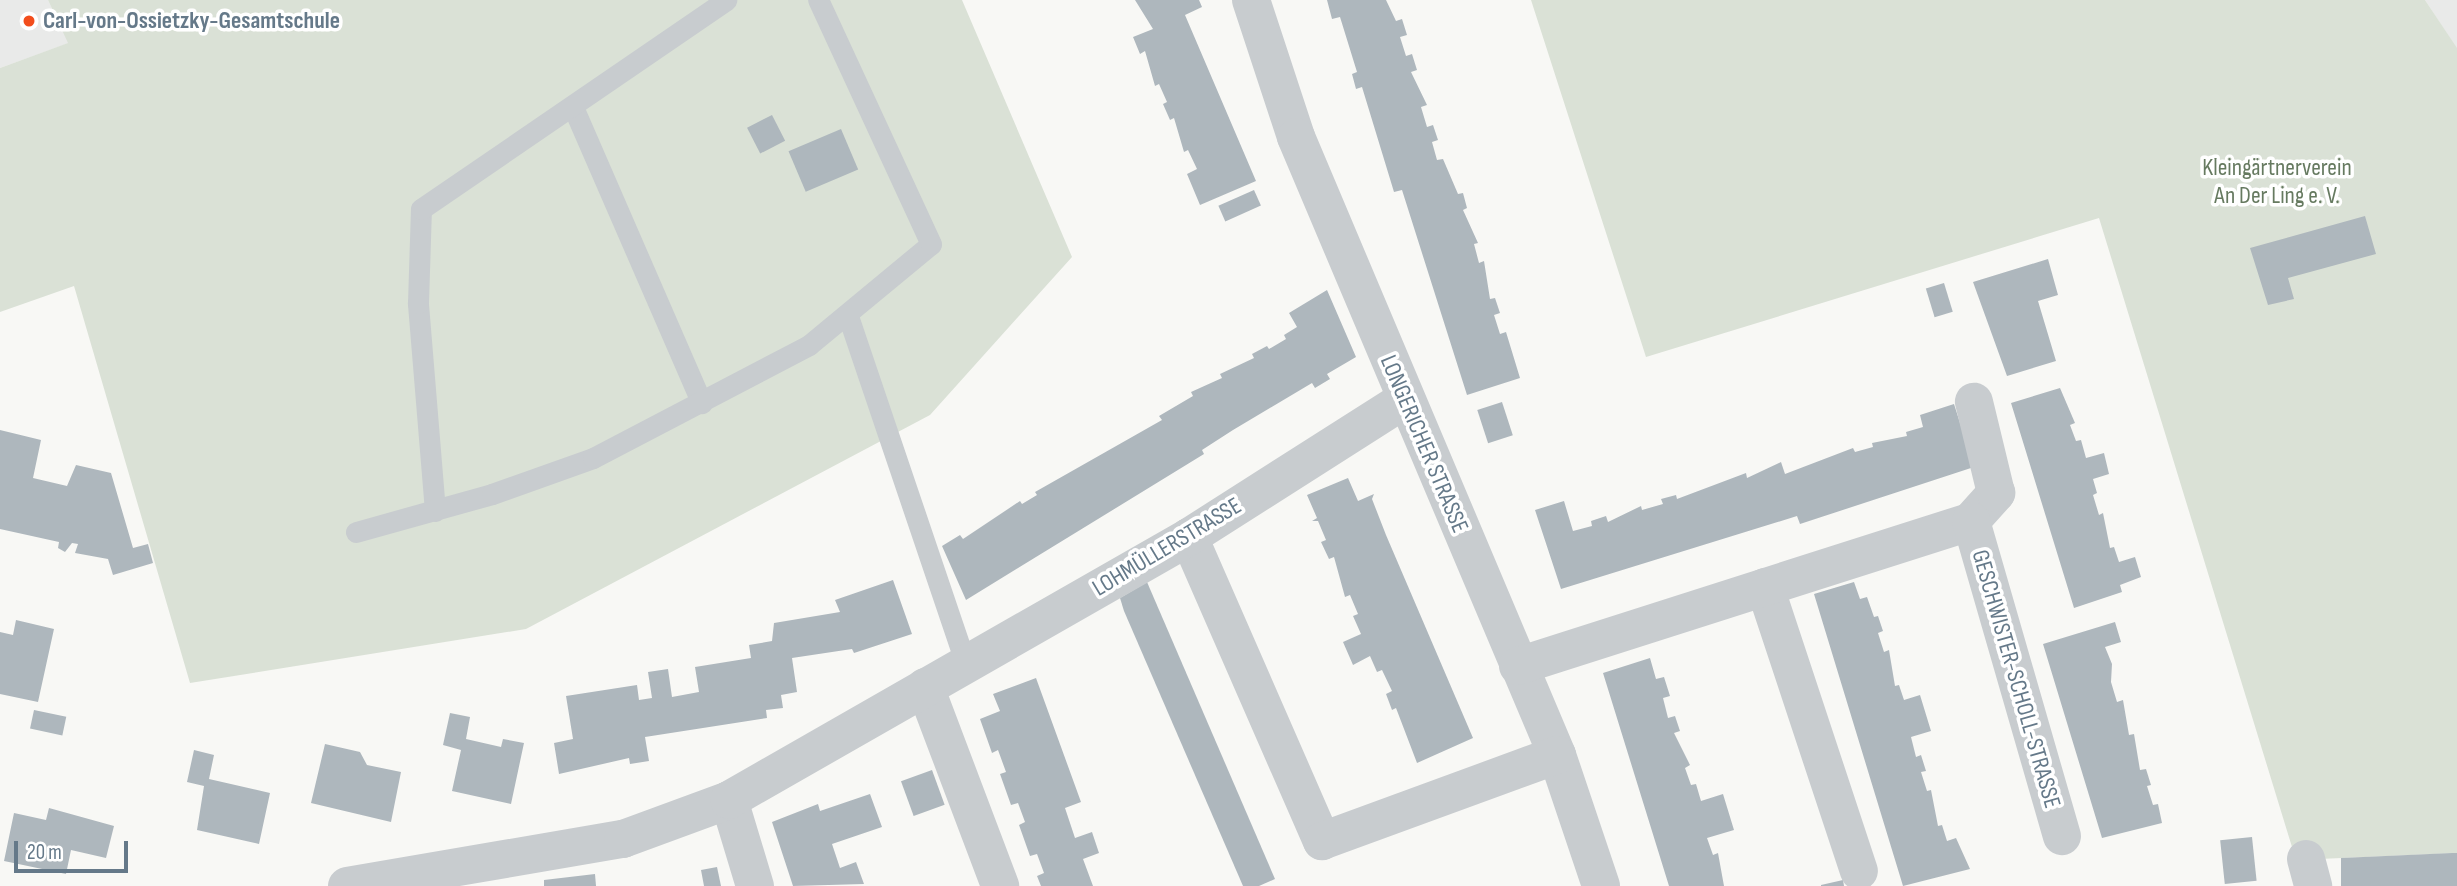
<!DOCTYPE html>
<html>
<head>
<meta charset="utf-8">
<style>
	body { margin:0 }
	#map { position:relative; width:2457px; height:886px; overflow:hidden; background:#f8f8f5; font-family:"Sofia Sans Condensed",sans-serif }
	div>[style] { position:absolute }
	.built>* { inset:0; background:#e9eae9 }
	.green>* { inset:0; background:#dae1d6 }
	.building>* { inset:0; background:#aeb7bd; transform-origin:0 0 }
	.service>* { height:21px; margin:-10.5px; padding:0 10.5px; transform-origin:10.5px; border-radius:10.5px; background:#c8cccf }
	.minor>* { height:38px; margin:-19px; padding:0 19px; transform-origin:19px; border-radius:19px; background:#c8cccf }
	.dots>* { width:19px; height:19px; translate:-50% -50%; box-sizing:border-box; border:4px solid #fff; border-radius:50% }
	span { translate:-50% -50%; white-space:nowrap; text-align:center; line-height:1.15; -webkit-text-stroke:7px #fff; paint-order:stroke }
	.poi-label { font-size:24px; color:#657989; font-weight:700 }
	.left { translate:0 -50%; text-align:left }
	.park-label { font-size:24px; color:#667a60 }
	.street-label { font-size:24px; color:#657989 }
	.scale { position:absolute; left:14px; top:841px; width:114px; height:32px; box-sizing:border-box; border:4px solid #657989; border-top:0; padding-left:9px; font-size:21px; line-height:24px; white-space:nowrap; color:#657989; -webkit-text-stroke:5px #fff; paint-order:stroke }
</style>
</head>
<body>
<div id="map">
	<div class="built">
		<i style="clip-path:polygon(0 0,48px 0,69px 43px,0 68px)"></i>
		<i style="clip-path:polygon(2425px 0,2457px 0,2457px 49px)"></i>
	</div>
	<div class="green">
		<i style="clip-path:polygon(48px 0,962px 0,1072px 257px,930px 415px,526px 629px,190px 683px,74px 286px,0 312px,0 68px,68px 43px)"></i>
		<i style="clip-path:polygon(1531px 0,2425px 0,2457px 48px,2457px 853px,2296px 860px,2099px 218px,1646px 357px)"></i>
	</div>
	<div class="building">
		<i style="clip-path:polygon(1135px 0,1199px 0,1202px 7px,1185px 15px,1256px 181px,1200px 205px,1187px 174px,1197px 169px,1188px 150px,1184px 152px,1174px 118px,1170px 120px,1163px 104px,1167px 102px,1159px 84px,1155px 86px,1145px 51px,1140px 54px,1133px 37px,1153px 29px)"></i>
		<i style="clip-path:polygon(1327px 0,1386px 0,1396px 21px,1402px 19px,1407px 35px,1400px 37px,1406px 56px,1412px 54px,1417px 70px,1411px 72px,1427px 105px,1421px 107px,1427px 127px,1433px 125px,1438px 140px,1432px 142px,1437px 160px,1443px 159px,1458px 194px,1463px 193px,1467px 208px,1463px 210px,1478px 243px,1474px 244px,1479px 263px,1484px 261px,1490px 299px,1495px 298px,1500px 313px,1494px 315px,1500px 334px,1506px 332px,1520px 378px,1467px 395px,1402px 190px,1394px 192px,1362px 87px,1356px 89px,1352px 74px,1357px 72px,1340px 17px,1332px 19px)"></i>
		<i style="left:772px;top:115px;width:29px;height:28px;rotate:63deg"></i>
		<i style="left:841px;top:129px;width:44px;height:57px;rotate:67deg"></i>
		<i style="left:1254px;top:190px;width:17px;height:39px;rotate:66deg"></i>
		<i style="clip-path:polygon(2365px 216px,2376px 254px,2288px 278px,2294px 299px,2268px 305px,2250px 248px)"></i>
		<i style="clip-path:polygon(2048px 259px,2058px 295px,2038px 301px,2056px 361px,2007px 376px,1973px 282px)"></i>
		<i style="left:1944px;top:283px;width:30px;height:19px;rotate:73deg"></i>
		<i style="clip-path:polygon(1327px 290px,1356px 357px,1327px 374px,1330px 379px,1315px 388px,1312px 383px,1233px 430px,1202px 450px,1204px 454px,966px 600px,942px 546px,960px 535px,963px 539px,1020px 501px,1022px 504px,1037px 495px,1035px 492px,1162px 420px,1159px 416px,1193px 396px,1191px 392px,1222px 378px,1220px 374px,1254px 358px,1252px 354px,1267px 346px,1269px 349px,1286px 339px,1284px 335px,1297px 327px,1289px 313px)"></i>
		<i style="clip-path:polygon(2060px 388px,2075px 423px,2070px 425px,2076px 441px,2081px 440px,2086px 458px,2104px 453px,2109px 474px,2093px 479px,2097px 493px,2093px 495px,2099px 515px,2103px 513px,2110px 548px,2114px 547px,2119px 562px,2135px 557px,2141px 577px,2120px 585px,2122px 592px,2074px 608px,2011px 403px)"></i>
		<i style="left:1502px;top:402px;width:35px;height:26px;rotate:72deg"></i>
		<i style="clip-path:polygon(1954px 404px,1974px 467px,1800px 524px,1797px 516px,1561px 589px,1535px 510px,1564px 501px,1573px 531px,1592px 526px,1591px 521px,1606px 516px,1608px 522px,1641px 506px,1642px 510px,1663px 504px,1661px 499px,1676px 495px,1677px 499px,1746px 473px,1747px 478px,1781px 462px,1785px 474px,1853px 448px,1855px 452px,1873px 447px,1872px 443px,1907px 436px,1906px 432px,1923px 427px,1920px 415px)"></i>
		<i style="clip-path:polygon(0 430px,41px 440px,33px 478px,67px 486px,76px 465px,111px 473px,133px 548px,148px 544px,153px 563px,113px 575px,108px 559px,75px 553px,78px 544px,72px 543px,65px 552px,58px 548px,59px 542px,0 529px)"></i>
		<i style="clip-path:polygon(1348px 478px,1358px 501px,1374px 494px,1372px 499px,1386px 535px,1473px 738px,1417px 763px,1396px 708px,1392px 710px,1386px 694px,1392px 691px,1382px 670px,1377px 672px,1370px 656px,1353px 665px,1343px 642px,1361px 634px,1353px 616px,1358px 614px,1350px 595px,1345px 597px,1334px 557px,1329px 559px,1321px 542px,1326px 540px,1318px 521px,1312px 521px,1317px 518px,1307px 495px)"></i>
		<i style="clip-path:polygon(893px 580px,912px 634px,854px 653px,852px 649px,792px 658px,797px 692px,781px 695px,783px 708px,766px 710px,767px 718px,645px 737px,649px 761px,630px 764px,629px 758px,559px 774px,554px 743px,573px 739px,566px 696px,637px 685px,639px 700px,652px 698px,648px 672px,668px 669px,672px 697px,699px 692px,695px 667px,751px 658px,749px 645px,772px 641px,774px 623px,840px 612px,835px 600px)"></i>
		<i style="clip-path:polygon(1147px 582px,1275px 879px,1259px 886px,1243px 886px,1124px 611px,1120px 598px)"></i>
		<i style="clip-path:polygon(1854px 582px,1860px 599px,1867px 597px,1874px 617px,1878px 616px,1883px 631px,1878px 633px,1884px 652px,1889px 650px,1895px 686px,1899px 685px,1904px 700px,1920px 695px,1931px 731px,1911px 737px,1916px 757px,1921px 755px,1926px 771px,1921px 772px,1927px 791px,1931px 790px,1938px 826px,1942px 825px,1947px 841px,1956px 838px,1970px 869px,1903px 886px,1814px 594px)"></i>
		<i style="clip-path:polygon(16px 620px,54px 629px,38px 702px,0 694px,0 632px,13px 635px)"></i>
		<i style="clip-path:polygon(2115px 622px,2121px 642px,2105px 647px,2112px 664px,2111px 682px,2117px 702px,2123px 700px,2129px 735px,2134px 734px,2140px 770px,2146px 769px,2151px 785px,2147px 786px,2153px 805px,2158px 804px,2162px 823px,2102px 838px,2043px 644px)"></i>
		<i style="clip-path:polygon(1650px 658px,1656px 679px,1664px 677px,1670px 696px,1663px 698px,1668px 718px,1675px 716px,1680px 731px,1674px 733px,1690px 765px,1685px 768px,1691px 785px,1696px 784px,1701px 801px,1723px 794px,1734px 830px,1707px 838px,1713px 855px,1718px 853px,1724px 886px,1669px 886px,1603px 673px)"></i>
		<i style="clip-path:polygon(1036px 678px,1081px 802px,1065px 808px,1075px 838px,1092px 832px,1099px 853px,1083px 859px,1093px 886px,1041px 886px,1037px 876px,1044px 873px,1037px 854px,1030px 856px,1019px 825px,1025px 822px,1018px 803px,1011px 805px,1000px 774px,1006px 772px,998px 750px,992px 753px,980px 719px,1000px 711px,993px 694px)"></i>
		<i style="left:34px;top:710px;width:33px;height:19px;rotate:12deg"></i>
		<i style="clip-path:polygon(450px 713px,470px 717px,466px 739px,501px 747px,503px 739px,524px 743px,511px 804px,452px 791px,461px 750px,443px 745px)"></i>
		<i style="clip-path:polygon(325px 744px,360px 752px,367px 765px,401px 772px,391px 822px,311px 803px)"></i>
		<i style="clip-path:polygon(194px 750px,214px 755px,209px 779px,270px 793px,259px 844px,197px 830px,204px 786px,187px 782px)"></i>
		<i style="left:932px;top:770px;width:37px;height:33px;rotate:70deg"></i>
		<i style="clip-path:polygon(870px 794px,882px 827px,832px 844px,840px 868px,856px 862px,864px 884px,793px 886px,772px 822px,818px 804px,820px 811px)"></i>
		<i style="clip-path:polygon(49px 808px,114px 826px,106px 858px,71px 850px,66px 874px,4px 861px,14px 813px,46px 820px)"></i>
		<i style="left:2252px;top:837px;width:44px;height:32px;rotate:84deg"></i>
		<i style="clip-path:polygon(2452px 853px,2457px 853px,2457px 886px,2341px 886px,2341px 858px)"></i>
		<i style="clip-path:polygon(717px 867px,721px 886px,704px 886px,701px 870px)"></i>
		<i style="clip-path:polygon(595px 874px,596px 886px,544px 886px,544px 880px)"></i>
		<i style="clip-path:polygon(1843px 880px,1844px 886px,1821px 886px,1821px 885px)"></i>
	</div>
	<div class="service">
		<i style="left:573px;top:107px;width:323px;rotate:66.5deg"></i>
		<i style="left:848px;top:316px;width:367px;rotate:71.3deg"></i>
		<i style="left:435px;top:511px;width:209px;rotate:-94.7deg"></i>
		<i style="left:418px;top:303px;width:94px;rotate:-88.2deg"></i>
		<i style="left:421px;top:209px;width:370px;rotate:-34.4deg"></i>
		<i style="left:356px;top:532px;width:141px;rotate:-15.6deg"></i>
		<i style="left:492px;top:494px;width:107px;rotate:-19.6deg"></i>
		<i style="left:593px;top:458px;width:244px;rotate:-27.6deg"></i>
		<i style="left:809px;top:345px;width:158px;rotate:-39.6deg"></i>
		<i style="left:931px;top:244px;width:269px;rotate:-114.8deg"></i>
	</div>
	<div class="minor">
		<i style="left:1251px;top:0;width:144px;rotate:71.8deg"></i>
		<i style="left:1296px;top:137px;width:671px;rotate:67.1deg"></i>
		<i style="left:1557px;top:755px;width:138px;rotate:71.4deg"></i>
		<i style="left:1971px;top:521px;width:38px;rotate:-48deg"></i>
		<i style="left:1996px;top:493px;width:94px;rotate:-103.6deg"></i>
		<i style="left:1189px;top:537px;width:332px;rotate:66.4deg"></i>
		<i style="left:1322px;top:841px;width:250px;rotate:-20.1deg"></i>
		<i style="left:1765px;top:587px;width:299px;rotate:71.7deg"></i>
		<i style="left:1518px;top:666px;width:476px;rotate:-17.7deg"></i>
		<i style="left:1971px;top:521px;width:328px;rotate:73.9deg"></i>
		<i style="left:925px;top:687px;width:213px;rotate:69.3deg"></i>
		<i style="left:729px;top:800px;width:90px;rotate:73.2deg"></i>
		<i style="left:2306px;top:859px;width:28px;rotate:75deg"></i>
		<i style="left:347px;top:886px;width:280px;rotate:-9.7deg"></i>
		<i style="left:623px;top:839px;width:113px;rotate:-20.2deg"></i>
		<i style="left:729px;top:800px;width:530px;rotate:-29.76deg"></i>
		<i style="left:1189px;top:537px;width:255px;rotate:-32.5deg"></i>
	</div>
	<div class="dots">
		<i style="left:29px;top:21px;background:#f24d1c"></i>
	</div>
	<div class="poi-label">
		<span class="left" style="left:43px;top:21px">Carl-von-Ossietzky-Gesamtschule</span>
	</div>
	<div class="park-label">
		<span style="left:2277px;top:182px">Kleingärtnerverein<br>An Der Ling e. V.</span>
	</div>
	<div class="street-label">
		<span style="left:1424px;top:444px;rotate:67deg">LONGERICHER STRASSE</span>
		<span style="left:1167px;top:547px;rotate:-31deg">LOHMÜLLERSTRASSE</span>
		<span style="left:2016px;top:679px;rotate:74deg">GESCHWISTER-SCHOLL-STRASSE</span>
	</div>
	<div class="scale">20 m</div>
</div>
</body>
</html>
